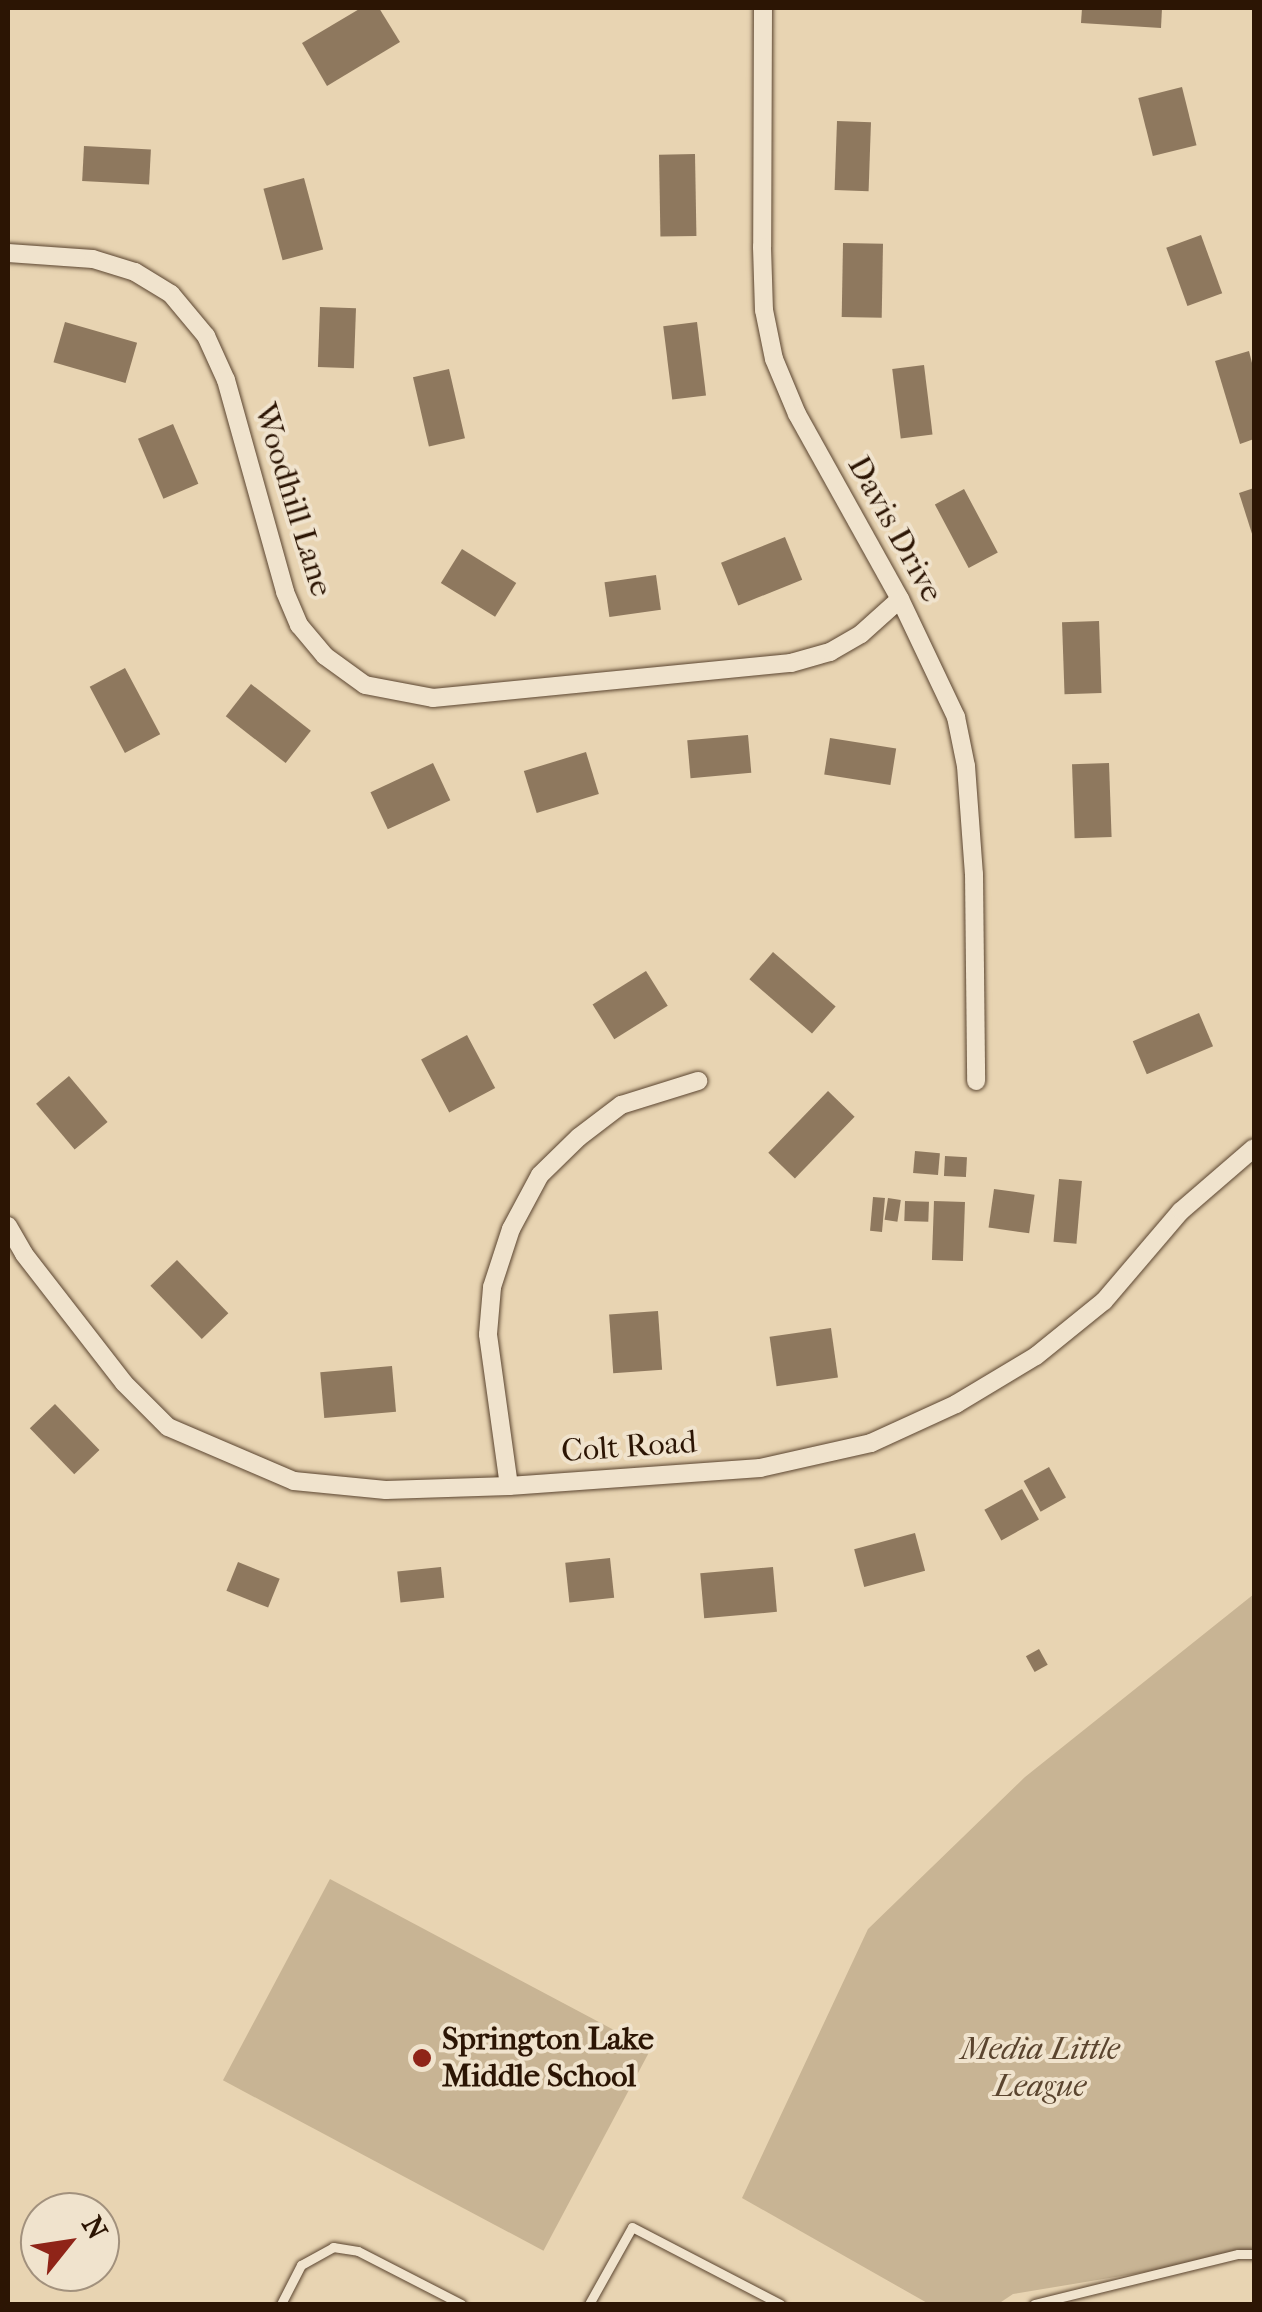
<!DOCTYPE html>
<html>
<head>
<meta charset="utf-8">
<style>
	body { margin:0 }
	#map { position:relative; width:1262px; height:2312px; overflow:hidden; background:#e8d4b2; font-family:"IM FELL French Canon",serif }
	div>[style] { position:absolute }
	.green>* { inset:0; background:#c8b494; transform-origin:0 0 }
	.building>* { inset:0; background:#8e785e; transform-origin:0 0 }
	.roads { filter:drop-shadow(0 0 2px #5b4530) drop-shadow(0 0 2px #5b4530) }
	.lane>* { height:9px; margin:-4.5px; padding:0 4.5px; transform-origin:4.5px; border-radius:4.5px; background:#f0e3cd }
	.street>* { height:18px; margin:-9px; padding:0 9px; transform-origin:9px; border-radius:9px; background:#f0e3cd }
	.dots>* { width:28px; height:28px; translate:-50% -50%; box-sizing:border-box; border:5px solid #f0e3cd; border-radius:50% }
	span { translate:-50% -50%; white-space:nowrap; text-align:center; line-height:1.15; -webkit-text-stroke:8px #f0e3cd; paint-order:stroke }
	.street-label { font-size:32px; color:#2c1504 }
	.poi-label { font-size:32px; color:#2c1504; font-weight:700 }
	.left { translate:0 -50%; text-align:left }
	.park-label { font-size:32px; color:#5b452f; font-style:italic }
	.frame { position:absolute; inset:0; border:10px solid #2c1504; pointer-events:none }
	.north { position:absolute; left:20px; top:2192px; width:100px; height:100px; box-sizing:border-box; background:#f0e3cd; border:2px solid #a2917d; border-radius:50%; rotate:60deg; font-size:28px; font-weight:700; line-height:40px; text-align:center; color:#2c1504 }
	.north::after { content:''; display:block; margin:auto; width:35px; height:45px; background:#8f2418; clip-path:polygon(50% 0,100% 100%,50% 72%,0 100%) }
</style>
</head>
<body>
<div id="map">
	<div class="green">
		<i style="clip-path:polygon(1254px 1594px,1254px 2254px,1013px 2294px,998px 2304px,929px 2304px,742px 2198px,868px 1929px,1025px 1777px)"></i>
		<i style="left:330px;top:1879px;width:363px;height:228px;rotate:28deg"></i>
	</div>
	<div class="building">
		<i style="clip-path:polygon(361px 8px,379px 8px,400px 42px,327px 86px,302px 43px)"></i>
		<i style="clip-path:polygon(1082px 8px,1162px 8px,1161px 28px,1081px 23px)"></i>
		<i style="left:1182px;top:87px;width:60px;height:45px;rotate:76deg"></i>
		<i style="left:837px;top:121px;width:34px;height:69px;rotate:2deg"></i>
		<i style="left:84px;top:146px;width:67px;height:35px;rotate:3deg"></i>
		<i style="left:695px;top:154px;width:82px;height:36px;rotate:89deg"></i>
		<i style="left:304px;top:178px;width:74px;height:42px;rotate:75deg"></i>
		<i style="left:1201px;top:235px;width:62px;height:37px;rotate:70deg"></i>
		<i style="left:843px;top:243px;width:40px;height:74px;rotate:1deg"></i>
		<i style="left:320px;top:307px;width:36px;height:60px;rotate:2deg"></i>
		<i style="left:65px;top:322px;width:75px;height:42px;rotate:16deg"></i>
		<i style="left:697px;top:322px;width:74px;height:34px;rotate:83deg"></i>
		<i style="clip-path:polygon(1249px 351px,1254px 371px,1254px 439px,1240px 444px,1215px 361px)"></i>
		<i style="left:924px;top:365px;width:70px;height:32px;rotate:83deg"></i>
		<i style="left:449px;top:369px;width:71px;height:37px;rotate:77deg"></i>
		<i style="left:173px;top:424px;width:65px;height:38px;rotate:67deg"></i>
		<i style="clip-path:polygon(1254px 488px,1254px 540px,1239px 493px)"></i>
		<i style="left:964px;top:489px;width:72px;height:33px;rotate:62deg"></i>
		<i style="left:785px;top:537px;width:46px;height:69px;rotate:68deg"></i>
		<i style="left:462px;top:549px;width:64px;height:40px;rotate:32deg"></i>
		<i style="left:656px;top:575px;width:35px;height:52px;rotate:82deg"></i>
		<i style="left:1099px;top:621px;width:72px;height:37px;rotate:88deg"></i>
		<i style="left:125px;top:668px;width:75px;height:40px;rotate:62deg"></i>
		<i style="left:251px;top:684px;width:76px;height:41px;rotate:38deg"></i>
		<i style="left:748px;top:735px;width:38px;height:61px;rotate:85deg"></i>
		<i style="left:830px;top:738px;width:67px;height:37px;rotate:9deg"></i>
		<i style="left:586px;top:752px;width:44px;height:65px;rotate:73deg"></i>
		<i style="left:433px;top:763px;width:41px;height:69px;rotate:65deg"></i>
		<i style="left:1109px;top:763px;width:74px;height:37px;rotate:88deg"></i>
		<i style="left:773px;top:952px;width:83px;height:36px;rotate:41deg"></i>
		<i style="left:646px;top:971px;width:41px;height:63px;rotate:58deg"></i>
		<i style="left:1199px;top:1013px;width:36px;height:72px;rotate:67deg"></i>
		<i style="left:467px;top:1035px;width:60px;height:52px;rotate:62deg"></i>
		<i style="left:69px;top:1076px;width:60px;height:43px;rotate:50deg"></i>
		<i style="left:828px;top:1091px;width:37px;height:86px;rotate:44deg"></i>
		<i style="left:915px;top:1151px;width:25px;height:22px;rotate:5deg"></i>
		<i style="left:945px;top:1156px;width:22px;height:20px;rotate:3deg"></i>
		<i style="left:1059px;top:1179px;width:23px;height:63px;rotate:5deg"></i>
		<i style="left:994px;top:1189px;width:41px;height:39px;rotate:8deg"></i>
		<i style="left:873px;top:1197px;width:12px;height:34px;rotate:5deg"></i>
		<i style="left:888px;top:1198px;width:13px;height:22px;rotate:9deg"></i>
		<i style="left:905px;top:1201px;width:24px;height:20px;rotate:2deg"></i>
		<i style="left:934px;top:1201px;width:31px;height:59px;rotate:2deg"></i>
		<i style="left:177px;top:1260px;width:74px;height:37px;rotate:46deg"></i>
		<i style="left:658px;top:1311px;width:59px;height:49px;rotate:86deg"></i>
		<i style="left:831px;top:1328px;width:50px;height:62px;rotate:82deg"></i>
		<i style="left:392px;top:1366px;width:46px;height:72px;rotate:85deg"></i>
		<i style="left:55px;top:1404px;width:64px;height:35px;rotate:46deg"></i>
		<i style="left:1049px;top:1467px;width:35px;height:29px;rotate:61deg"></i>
		<i style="left:1022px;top:1489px;width:35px;height:43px;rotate:61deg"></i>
		<i style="left:915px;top:1533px;width:39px;height:63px;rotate:75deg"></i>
		<i style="left:610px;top:1558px;width:40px;height:45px;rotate:84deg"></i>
		<i style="left:238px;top:1562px;width:45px;height:31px;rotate:22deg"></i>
		<i style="left:441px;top:1567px;width:31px;height:44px;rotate:84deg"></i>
		<i style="left:773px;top:1567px;width:45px;height:73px;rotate:85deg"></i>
		<i style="left:1039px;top:1649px;width:18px;height:15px;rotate:61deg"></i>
	</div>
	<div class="roads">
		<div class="lane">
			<i style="left:281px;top:2304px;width:44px;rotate:-62.9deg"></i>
			<i style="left:301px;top:2265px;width:37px;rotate:-29deg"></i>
			<i style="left:333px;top:2247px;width:25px;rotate:9deg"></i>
			<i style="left:358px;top:2251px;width:116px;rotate:27.2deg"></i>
			<i style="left:589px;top:2304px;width:88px;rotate:-60.8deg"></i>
			<i style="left:632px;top:2227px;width:167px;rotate:27.5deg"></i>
			<i style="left:1034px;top:2304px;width:210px;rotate:-13.8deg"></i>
			<i style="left:1238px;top:2254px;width:16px"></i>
		</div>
		<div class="street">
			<i style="left:763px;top:8px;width:239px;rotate:90.2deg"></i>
			<i style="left:762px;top:247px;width:63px;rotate:88.2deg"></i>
			<i style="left:764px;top:310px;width:50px;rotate:78.5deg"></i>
			<i style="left:774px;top:359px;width:60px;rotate:67.3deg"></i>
			<i style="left:797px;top:414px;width:212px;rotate:60.9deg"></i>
			<i style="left:900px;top:599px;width:131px;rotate:64.6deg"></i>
			<i style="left:956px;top:717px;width:50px;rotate:78.5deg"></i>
			<i style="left:966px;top:766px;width:108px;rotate:85.8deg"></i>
			<i style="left:974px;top:874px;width:207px;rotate:89.4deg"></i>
			<i style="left:8px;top:253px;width:85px;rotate:4deg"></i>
			<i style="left:93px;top:259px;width:44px;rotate:17.2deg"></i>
			<i style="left:135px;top:272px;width:42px;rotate:31.4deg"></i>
			<i style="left:171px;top:294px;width:55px;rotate:50.2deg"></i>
			<i style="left:206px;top:336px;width:48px;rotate:65.6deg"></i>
			<i style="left:226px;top:380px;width:220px;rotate:74.4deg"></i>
			<i style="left:285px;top:592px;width:36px;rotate:67deg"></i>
			<i style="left:299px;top:625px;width:40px;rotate:50deg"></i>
			<i style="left:325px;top:656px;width:49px;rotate:35.9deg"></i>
			<i style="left:365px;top:685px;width:69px;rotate:10.8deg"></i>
			<i style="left:433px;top:698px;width:360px;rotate:-5.6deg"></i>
			<i style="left:791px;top:663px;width:41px;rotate:-15.8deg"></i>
			<i style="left:830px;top:652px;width:36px;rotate:-30deg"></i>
			<i style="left:861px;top:634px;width:52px;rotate:-41.9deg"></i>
			<i style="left:8px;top:1226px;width:32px;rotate:60deg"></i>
			<i style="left:24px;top:1254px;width:163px;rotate:52.2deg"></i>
			<i style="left:124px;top:1383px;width:62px;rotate:45deg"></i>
			<i style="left:168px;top:1427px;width:137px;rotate:23.2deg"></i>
			<i style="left:294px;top:1481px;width:92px;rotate:5.6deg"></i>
			<i style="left:386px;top:1490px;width:123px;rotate:-1.9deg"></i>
			<i style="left:509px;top:1486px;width:252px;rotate:-4.1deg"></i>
			<i style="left:760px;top:1468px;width:114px;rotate:-12.7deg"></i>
			<i style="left:871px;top:1443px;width:94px;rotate:-24.6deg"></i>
			<i style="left:956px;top:1404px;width:93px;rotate:-31deg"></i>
			<i style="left:1036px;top:1356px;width:87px;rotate:-39deg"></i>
			<i style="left:1104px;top:1301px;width:118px;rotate:-49.5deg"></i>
			<i style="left:1181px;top:1211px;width:96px;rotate:-40.8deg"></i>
			<i style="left:509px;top:1486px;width:153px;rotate:-97.9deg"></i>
			<i style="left:488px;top:1334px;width:47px;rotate:-85.1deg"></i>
			<i style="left:492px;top:1287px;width:61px;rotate:-71.9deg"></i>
			<i style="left:511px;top:1229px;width:61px;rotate:-61.8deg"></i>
			<i style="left:540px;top:1175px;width:54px;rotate:-44.3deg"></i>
			<i style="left:579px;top:1137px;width:53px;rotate:-37.3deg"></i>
			<i style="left:621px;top:1105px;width:81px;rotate:-17.3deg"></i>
		</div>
	</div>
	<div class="dots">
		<i style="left:422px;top:2058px;background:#8f2418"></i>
	</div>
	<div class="street-label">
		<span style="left:293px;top:500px;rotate:73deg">Woodhill Lane</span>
		<span style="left:895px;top:529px;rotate:61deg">Davis Drive</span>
		<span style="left:629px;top:1447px;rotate:-4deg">Colt Road</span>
	</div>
	<div class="poi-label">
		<span class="left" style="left:442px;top:2058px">Springton Lake<br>Middle School</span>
	</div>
	<div class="park-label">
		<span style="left:1040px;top:2068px">Media Little<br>League</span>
	</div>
	<div class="frame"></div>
	<div class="north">N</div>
</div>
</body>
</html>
